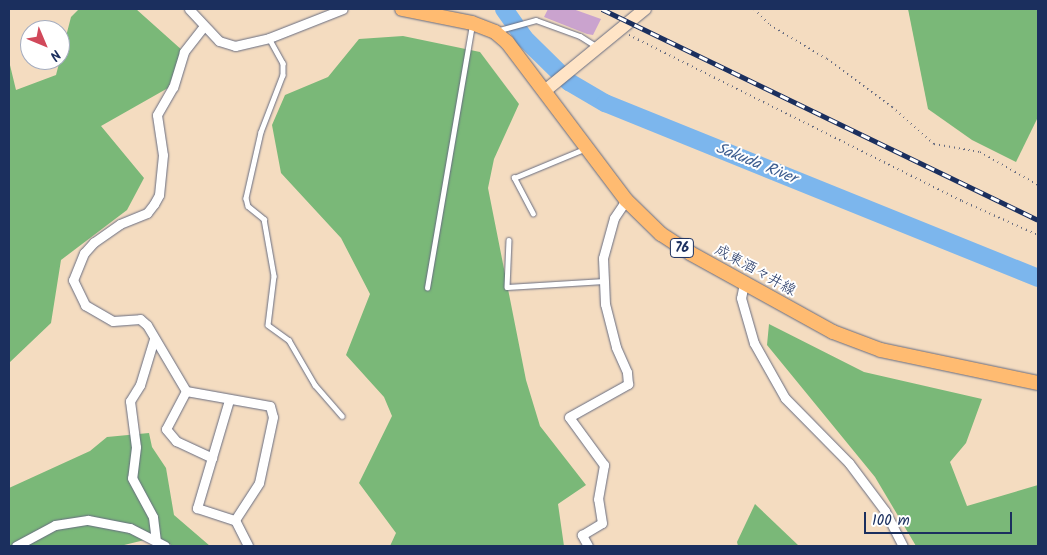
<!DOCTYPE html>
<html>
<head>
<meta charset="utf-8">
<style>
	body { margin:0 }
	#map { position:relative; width:1047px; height:555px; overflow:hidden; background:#f4dcc0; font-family:Kalam,"Klee One",sans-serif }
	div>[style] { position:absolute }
	.forest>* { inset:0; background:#7ab878 }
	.river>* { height:18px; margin:-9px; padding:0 9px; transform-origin:9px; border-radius:9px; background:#7cb6ed }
	.building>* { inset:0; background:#caa3ce }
	.path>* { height:2px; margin-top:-1px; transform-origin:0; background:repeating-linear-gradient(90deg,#676c80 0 1px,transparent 0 5px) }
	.roads { filter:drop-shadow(0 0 1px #676c80) drop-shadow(0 0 1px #676c80) }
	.lane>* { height:4.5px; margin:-2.25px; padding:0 2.25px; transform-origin:2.25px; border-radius:2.25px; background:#fff }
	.street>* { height:9px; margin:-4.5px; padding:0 4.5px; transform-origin:4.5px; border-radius:4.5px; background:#fff }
	.secondary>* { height:12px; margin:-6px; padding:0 6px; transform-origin:6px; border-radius:6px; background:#ffe4c6 }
	.primary>* { height:14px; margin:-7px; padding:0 7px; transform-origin:7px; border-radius:7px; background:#ffbb71 }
	.rail>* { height:5px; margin-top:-2.5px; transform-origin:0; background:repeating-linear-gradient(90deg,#fff 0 9px,#1b2f5e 0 18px); box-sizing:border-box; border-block:1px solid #1b2f5e }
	span { translate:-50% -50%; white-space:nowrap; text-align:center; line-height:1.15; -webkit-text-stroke:4px #fff; paint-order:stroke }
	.shield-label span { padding:1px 4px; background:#fff; border:1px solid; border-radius:4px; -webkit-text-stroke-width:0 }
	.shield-label { font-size:14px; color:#1b2f5e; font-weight:700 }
	.street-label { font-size:15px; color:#1b2f5e }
	.water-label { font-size:16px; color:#3d5e90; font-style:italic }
	.frame { position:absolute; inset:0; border:10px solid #1b2f5e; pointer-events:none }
	.north { position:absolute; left:20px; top:20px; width:50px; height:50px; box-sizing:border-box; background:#fff; border:1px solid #a4acbf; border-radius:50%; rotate:135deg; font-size:14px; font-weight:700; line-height:20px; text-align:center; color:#1b2f5e }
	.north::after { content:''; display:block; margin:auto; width:18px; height:22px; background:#d1495b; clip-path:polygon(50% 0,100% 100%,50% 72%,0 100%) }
	.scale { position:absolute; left:864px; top:512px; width:148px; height:22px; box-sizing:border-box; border:2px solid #1b2f5e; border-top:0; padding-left:6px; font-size:15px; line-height:18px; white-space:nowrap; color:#1b2f5e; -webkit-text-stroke:4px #fff; paint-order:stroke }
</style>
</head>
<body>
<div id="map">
	<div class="forest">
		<i style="clip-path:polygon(79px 9px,136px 9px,183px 51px,168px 88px,101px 126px,144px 178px,127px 210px,61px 260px,51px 323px,9px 363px,9px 61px,16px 90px,56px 75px,71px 17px)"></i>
		<i style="clip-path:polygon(908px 9px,1038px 9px,1038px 117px,1016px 162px,972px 140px,928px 109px)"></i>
		<i style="clip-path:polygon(403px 36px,480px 52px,519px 104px,494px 159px,488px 188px,526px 380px,540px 426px,586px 485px,558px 504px,564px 546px,390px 546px,396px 533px,359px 483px,392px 416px,384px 397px,346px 355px,370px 294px,341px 238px,281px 173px,272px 125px,285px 95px,328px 77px,359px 39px)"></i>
		<i style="clip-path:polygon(769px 324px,864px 372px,982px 399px,966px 443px,950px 462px,967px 506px,1038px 485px,1038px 546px,916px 546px,875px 477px,767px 345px)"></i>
		<i style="clip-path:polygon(149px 433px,152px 447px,166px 468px,174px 515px,210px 546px,173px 546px,157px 537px,120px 546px,9px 546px,9px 488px,90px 451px,107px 437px)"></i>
		<i style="clip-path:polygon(755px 504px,799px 546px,738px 546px,737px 542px)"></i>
	</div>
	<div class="river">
		<i style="left:504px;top:9px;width:35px;rotate:55deg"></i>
		<i style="left:524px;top:38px;width:63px;rotate:44.4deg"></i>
		<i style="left:569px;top:82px;width:42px;rotate:30.3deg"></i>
		<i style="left:605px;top:103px;width:467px;rotate:22deg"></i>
	</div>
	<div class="building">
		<i style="clip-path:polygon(548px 9px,573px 9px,601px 19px,593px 35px,587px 34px,544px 17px)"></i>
	</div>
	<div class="path">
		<i style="left:754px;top:9px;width:23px;rotate:45deg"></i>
		<i style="left:770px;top:25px;width:66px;rotate:30.8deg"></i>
		<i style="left:827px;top:59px;width:81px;rotate:36.4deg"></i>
		<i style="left:892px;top:107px;width:56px;rotate:41.4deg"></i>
		<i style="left:934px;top:144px;width:47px;rotate:9.9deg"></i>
		<i style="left:980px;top:152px;width:67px;rotate:29.6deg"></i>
		<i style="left:629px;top:35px;width:372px;rotate:26.5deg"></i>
		<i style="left:962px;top:201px;width:83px;rotate:24.1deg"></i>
	</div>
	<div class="roads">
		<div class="lane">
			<i style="left:496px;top:31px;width:41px;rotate:-15.4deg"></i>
			<i style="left:536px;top:20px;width:47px;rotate:20deg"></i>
			<i style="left:580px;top:36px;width:19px;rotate:32deg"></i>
			<i style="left:269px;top:38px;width:29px;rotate:61deg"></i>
			<i style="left:283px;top:63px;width:12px;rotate:90deg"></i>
			<i style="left:283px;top:75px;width:61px;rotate:111.1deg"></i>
			<i style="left:261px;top:132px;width:68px;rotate:102.8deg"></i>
			<i style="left:246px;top:198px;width:8px;rotate:76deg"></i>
			<i style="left:248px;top:206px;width:21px;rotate:39deg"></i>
			<i style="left:264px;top:219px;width:58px;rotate:80deg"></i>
			<i style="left:274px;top:276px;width:49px;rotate:97deg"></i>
			<i style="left:268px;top:325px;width:26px;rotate:36deg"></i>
			<i style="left:289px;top:340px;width:52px;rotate:60deg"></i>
			<i style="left:315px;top:385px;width:41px;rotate:48.9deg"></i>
			<i style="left:533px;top:214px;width:41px;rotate:-117.8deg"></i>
			<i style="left:514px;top:178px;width:76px;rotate:-22.5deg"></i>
			<i style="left:509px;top:240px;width:47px;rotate:92.4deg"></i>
			<i style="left:507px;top:287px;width:97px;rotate:-3.5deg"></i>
			<i style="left:427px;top:288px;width:268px;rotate:-80.3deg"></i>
		</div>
		<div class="street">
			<i style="left:189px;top:9px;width:44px;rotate:46.8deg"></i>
			<i style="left:219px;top:41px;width:17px;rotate:17deg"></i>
			<i style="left:235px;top:46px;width:35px;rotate:-13deg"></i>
			<i style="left:269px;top:38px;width:79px;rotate:-21.4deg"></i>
			<i style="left:204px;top:26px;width:33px;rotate:128deg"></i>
			<i style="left:184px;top:52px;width:37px;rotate:107deg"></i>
			<i style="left:173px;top:87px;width:32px;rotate:120deg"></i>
			<i style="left:157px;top:115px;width:40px;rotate:81.5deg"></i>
			<i style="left:163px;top:155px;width:40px;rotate:95.7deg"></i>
			<i style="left:159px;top:195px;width:10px;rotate:119deg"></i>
			<i style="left:154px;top:204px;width:11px;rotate:128deg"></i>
			<i style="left:147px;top:213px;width:29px;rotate:158deg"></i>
			<i style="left:120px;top:224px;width:32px;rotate:145deg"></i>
			<i style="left:94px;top:242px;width:15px;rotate:132deg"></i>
			<i style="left:84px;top:253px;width:29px;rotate:112deg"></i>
			<i style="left:73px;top:280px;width:28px;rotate:64deg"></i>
			<i style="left:85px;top:305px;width:32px;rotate:30deg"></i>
			<i style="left:113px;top:321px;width:27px;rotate:-4deg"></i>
			<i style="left:140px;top:319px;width:9px;rotate:41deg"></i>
			<i style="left:147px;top:325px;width:77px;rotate:59.4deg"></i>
			<i style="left:186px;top:391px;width:85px;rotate:10.1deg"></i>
			<i style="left:270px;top:406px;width:11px;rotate:75deg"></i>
			<i style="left:273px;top:417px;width:67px;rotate:102deg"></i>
			<i style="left:259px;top:483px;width:44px;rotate:123deg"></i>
			<i style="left:744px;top:283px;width:15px;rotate:101deg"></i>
			<i style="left:741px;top:298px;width:47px;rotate:73.9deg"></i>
			<i style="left:754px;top:343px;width:63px;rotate:60.6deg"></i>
			<i style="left:785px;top:398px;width:91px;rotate:45.4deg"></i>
			<i style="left:849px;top:463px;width:60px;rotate:53.1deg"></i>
			<i style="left:885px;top:511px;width:39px;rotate:63deg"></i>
			<i style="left:154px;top:339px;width:48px;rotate:106.9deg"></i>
			<i style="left:140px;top:385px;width:19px;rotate:122deg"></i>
			<i style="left:130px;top:401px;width:46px;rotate:82.6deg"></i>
			<i style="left:136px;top:447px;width:31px;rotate:97deg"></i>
			<i style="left:132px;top:478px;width:44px;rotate:61.7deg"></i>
			<i style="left:153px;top:517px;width:24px;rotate:83deg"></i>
			<i style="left:186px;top:391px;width:43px;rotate:117.8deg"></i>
			<i style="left:166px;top:429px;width:16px;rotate:50deg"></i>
			<i style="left:176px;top:441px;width:40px;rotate:25deg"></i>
			<i style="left:229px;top:400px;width:113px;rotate:106.5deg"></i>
			<i style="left:197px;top:508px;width:40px;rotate:18deg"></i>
			<i style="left:235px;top:520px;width:29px;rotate:63deg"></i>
			<i style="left:16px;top:546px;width:44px;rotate:-28.3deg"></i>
			<i style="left:55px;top:525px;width:33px;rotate:-9deg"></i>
			<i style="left:88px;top:520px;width:43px;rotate:10.8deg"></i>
			<i style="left:130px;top:528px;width:39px;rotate:27deg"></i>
			<i style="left:588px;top:546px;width:13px;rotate:-119deg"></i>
			<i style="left:582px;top:535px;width:23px;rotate:-31deg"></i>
			<i style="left:602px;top:523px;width:24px;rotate:-99deg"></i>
			<i style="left:598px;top:499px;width:35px;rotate:-80deg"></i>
			<i style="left:604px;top:465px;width:59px;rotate:-126.1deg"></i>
			<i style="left:569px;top:417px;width:68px;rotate:-29.2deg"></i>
			<i style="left:628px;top:384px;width:12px;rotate:-95deg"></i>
			<i style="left:627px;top:372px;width:27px;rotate:-114deg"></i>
			<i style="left:616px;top:347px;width:44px;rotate:-104.3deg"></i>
			<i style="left:605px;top:304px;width:46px;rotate:-92.5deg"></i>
			<i style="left:603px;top:258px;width:41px;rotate:-74.6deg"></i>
			<i style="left:614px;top:218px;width:22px;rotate:-56deg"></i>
		</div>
		<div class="secondary">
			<i style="left:546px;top:90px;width:128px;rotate:-39.3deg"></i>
		</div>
		<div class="primary">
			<i style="left:402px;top:9px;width:71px;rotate:11.3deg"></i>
			<i style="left:472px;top:23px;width:25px;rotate:21deg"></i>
			<i style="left:495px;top:32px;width:16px;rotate:40deg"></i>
			<i style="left:507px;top:42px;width:198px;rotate:53deg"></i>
			<i style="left:626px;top:200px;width:49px;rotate:44.2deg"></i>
			<i style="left:661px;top:234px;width:35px;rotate:33deg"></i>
			<i style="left:690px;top:253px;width:163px;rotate:28.9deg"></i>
			<i style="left:833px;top:332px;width:51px;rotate:20.6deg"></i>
			<i style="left:881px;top:350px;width:160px;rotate:11.9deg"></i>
		</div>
	</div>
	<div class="rail">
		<i style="left:602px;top:9px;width:484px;rotate:25.8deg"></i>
	</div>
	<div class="shield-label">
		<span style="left:682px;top:248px">76</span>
	</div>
	<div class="street-label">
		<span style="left:755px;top:271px;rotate:29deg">成東酒々井線</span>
	</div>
	<div class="water-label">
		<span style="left:756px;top:164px;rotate:22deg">Sakuda River</span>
	</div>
	<div class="frame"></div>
	<div class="north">N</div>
	<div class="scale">100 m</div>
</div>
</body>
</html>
